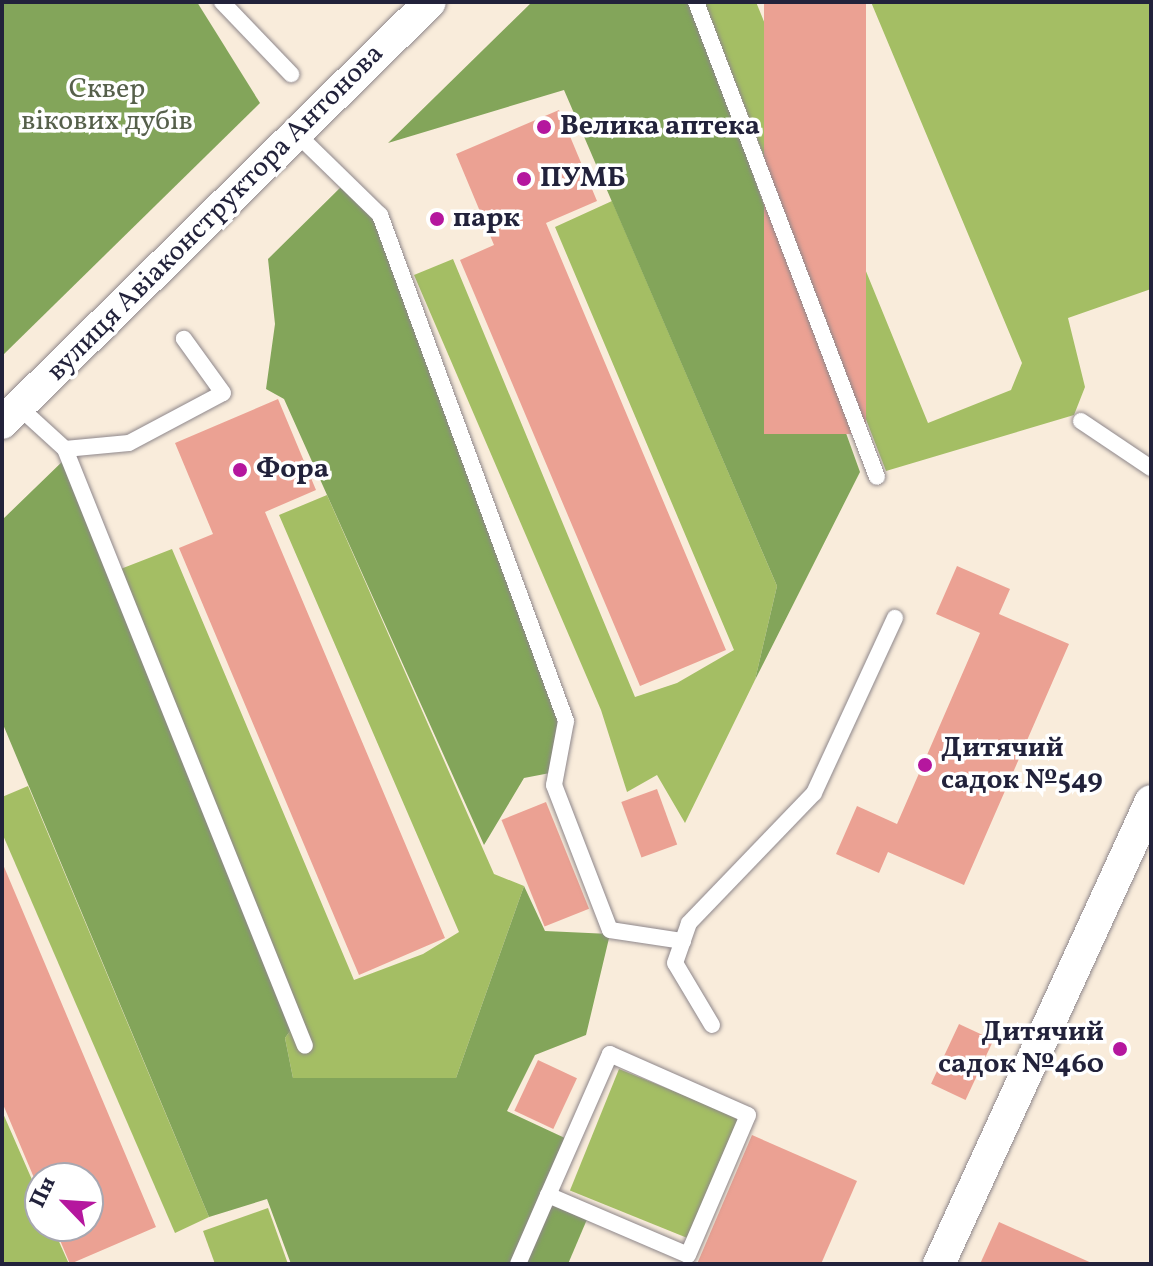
<!DOCTYPE html>
<html>
<head>
<meta charset="utf-8">
<style>
	body { margin:0 }
	#map { position:relative; width:1153px; height:1266px; overflow:hidden; background:#f9ecdb; font-family:Vollkorn,serif }
	div>[style] { position:absolute }
	.green>* { inset:0; background:#a4be64; transform-origin:0 0 }
	.forest>* { inset:0; background:#83a55a }
	.building>* { inset:0; background:#eba193; transform-origin:0 0 }
	.roads { filter:drop-shadow(0 0 2px #8e878b) drop-shadow(0 0 2px #8e878b) }
	.service>* { height:16px; margin:-8px; padding:0 8px; transform-origin:8px; border-radius:8px; background:#fff }
	.minor>* { height:32px; margin:-16px; padding:0 16px; transform-origin:16px; border-radius:16px; background:#fff }
	.dots>* { width:22px; height:22px; translate:-50% -50%; box-sizing:border-box; border:4px solid #fff; border-radius:50% }
	span { translate:-50% -50%; white-space:nowrap; text-align:center; line-height:1.15; -webkit-text-stroke:7px #fff; paint-order:stroke }
	.park-label { font-size:28px; color:#56604b }
	.poi-label { font-size:28px; color:#22223b; font-weight:700 }
	.left { translate:0 -50%; text-align:left }
	.right { translate:-100% -50%; text-align:right }
	.street-label { font-size:28px; color:#22223b }
	.frame { position:absolute; inset:0; border:4px solid #22223b; pointer-events:none }
	.north { position:absolute; left:24px; top:1162px; width:80px; height:80px; box-sizing:border-box; background:#fff; border:2px solid #a7a7b1; border-radius:50%; rotate:295deg; font-size:22px; font-weight:700; line-height:32px; text-align:center; color:#22223b }
	.north::after { content:''; display:block; margin:auto; width:28px; height:36px; background:#b5179e; clip-path:polygon(50% 0,100% 100%,50% 72%,0 100%) }
</style>
</head>
<body>
<div id="map">
	<div class="green">
		<i style="clip-path:polygon(704px 2px,756px 2px,928px 423px,1011px 390px,1022px 363px,871px 2px,1151px 2px,1151px 289px,1068px 318px,1085px 387px,1074px 415px,886px 471px)"></i>
		<i style="clip-path:polygon(612px 201px,777px 586px,755px 680px,685px 823px,657px 775px,627px 792px,601px 710px,414px 275px,453px 259px,635px 697px,677px 683px,734px 650px,555px 227px)"></i>
		<i style="clip-path:polygon(327px 495px,494px 874px,524px 886px,456px 1078px,293px 1078px,285px 1038px,293px 1027px,118px 570px,172px 549px,354px 980px,423px 954px,459px 932px,279px 515px)"></i>
		<i style="clip-path:polygon(28px 786px,209px 1217px,175px 1233px,2px 833px,2px 797px)"></i>
		<i style="left:619px;top:1069px;width:132px;height:131px;rotate:22deg"></i>
		<i style="clip-path:polygon(2px 1111px,40px 1198px,40px 1226px,52px 1226px,69px 1264px,2px 1264px)"></i>
		<i style="clip-path:polygon(268px 1208px,288px 1264px,215px 1264px,203px 1231px)"></i>
	</div>
	<div class="forest">
		<i style="clip-path:polygon(2px 2px,197px 2px,260px 103px,2px 356px)"></i>
		<i style="clip-path:polygon(532px 2px,691px 2px,860px 472px,755px 680px,777px 586px,564px 90px,388px 143px)"></i>
		<i style="clip-path:polygon(344px 184px,375px 217px,558px 720px,550px 773px,524px 778px,484px 845px,284px 399px,266px 389px,275px 324px,268px 259px)"></i>
		<i style="clip-path:polygon(66px 458px,293px 1027px,285px 1038px,293px 1078px,456px 1078px,524px 886px,545px 931px,610px 934px,586px 1035px,535px 1055px,507px 1111px,567px 1139px,512px 1264px,291px 1264px,267px 1199px,209px 1217px,2px 722px,2px 520px)"></i>
		<i style="clip-path:polygon(550px 1202px,588px 1217px,568px 1264px,523px 1264px)"></i>
	</div>
	<div class="building">
		<i style="left:764px;top:2px;width:102px;height:432px"></i>
		<i style="clip-path:polygon(559px 110px,597px 201px,546px 223px,726px 650px,640px 686px,460px 260px,494px 245px,456px 154px)"></i>
		<i style="clip-path:polygon(278px 399px,316px 490px,265px 512px,445px 938px,359px 975px,179px 548px,213px 534px,175px 443px)"></i>
		<i style="clip-path:polygon(957px 566px,1010px 589px,999px 614px,1069px 644px,964px 885px,888px 852px,879px 873px,836px 854px,857px 806px,897px 824px,980px 633px,936px 614px)"></i>
		<i style="left:657px;top:789px;width:59px;height:38px;rotate:70deg"></i>
		<i style="left:546px;top:802px;width:115px;height:48px;rotate:68deg"></i>
		<i style="clip-path:polygon(2px 862px,156px 1227px,70px 1264px,54px 1226px,88px 1226px,88px 1178px,40px 1178px,40px 1192px,2px 1102px)"></i>
		<i style="left:959px;top:1024px;width:38px;height:66px;rotate:25deg"></i>
		<i style="left:538px;top:1060px;width:43px;height:56px;rotate:25deg"></i>
		<i style="clip-path:polygon(752px 1135px,857px 1181px,821px 1264px,697px 1264px)"></i>
		<i style="clip-path:polygon(999px 1222px,1094px 1264px,980px 1264px)"></i>
	</div>
	<div class="roads">
		<div class="service">
			<i style="left:222px;top:2px;width:100px;rotate:46.2deg"></i>
			<i style="left:696px;top:2px;width:508px;rotate:69.14deg"></i>
			<i style="left:297px;top:134px;width:116px;rotate:44.3deg"></i>
			<i style="left:380px;top:215px;width:539px;rotate:69.82deg"></i>
			<i style="left:566px;top:721px;width:65px;rotate:100.6deg"></i>
			<i style="left:554px;top:785px;width:155px;rotate:68.9deg"></i>
			<i style="left:610px;top:930px;width:74px;rotate:8.6deg"></i>
			<i style="left:19px;top:407px;width:62px;rotate:42.4deg"></i>
			<i style="left:65px;top:449px;width:643px;rotate:68.1deg"></i>
			<i style="left:1081px;top:421px;width:84px;rotate:33.9deg"></i>
			<i style="left:65px;top:449px;width:64px;rotate:-5.4deg"></i>
			<i style="left:129px;top:443px;width:106px;rotate:-28deg"></i>
			<i style="left:223px;top:393px;width:67px;rotate:-125.8deg"></i>
			<i style="left:712px;top:1025px;width:72px;rotate:-120.8deg"></i>
			<i style="left:675px;top:963px;width:42px;rotate:-70.7deg"></i>
			<i style="left:689px;top:923px;width:180px;rotate:-46.1deg"></i>
			<i style="left:814px;top:793px;width:193px;rotate:-65.2deg"></i>
			<i style="left:518px;top:1264px;width:75px;rotate:-66.5deg"></i>
			<i style="left:548px;top:1195px;width:152px;rotate:23.2deg"></i>
			<i style="left:688px;top:1255px;width:152px;rotate:-66.8deg"></i>
			<i style="left:748px;top:1115px;width:151px;rotate:-156.2deg"></i>
			<i style="left:610px;top:1054px;width:154px;rotate:113.7deg"></i>
		</div>
		<div class="minor">
			<i style="left:2px;top:423px;width:600px;rotate:-44.53deg"></i>
			<i style="left:939px;top:1264px;width:509px;rotate:-65.4deg"></i>
		</div>
	</div>
	<div class="dots">
		<i style="left:544px;top:127px;background:#b5179e"></i>
		<i style="left:524px;top:179px;background:#b5179e"></i>
		<i style="left:437px;top:219px;background:#b5179e"></i>
		<i style="left:240px;top:470px;background:#b5179e"></i>
		<i style="left:925px;top:765px;background:#b5179e"></i>
		<i style="left:1120px;top:1049px;background:#b5179e"></i>
	</div>
	<div class="park-label">
		<span style="left:107px;top:106px">Сквер<br>вікових дубів</span>
	</div>
	<div class="poi-label">
		<span class="left" style="left:560px;top:127px">Велика аптека</span>
		<span class="left" style="left:540px;top:179px">ПУМБ</span>
		<span class="left" style="left:453px;top:219px">парк</span>
		<span class="left" style="left:256px;top:470px">Фора</span>
		<span class="left" style="left:941px;top:765px">Дитячий<br>садок №549</span>
		<span class="right" style="left:1104px;top:1049px">Дитячий<br>садок №460</span>
	</div>
	<div class="street-label">
		<span style="left:216px;top:213px;rotate:-45deg">вулиця Авіаконструктора Антонова</span>
	</div>
	<div class="frame"></div>
	<div class="north">Пн</div>
</div>
</body>
</html>
